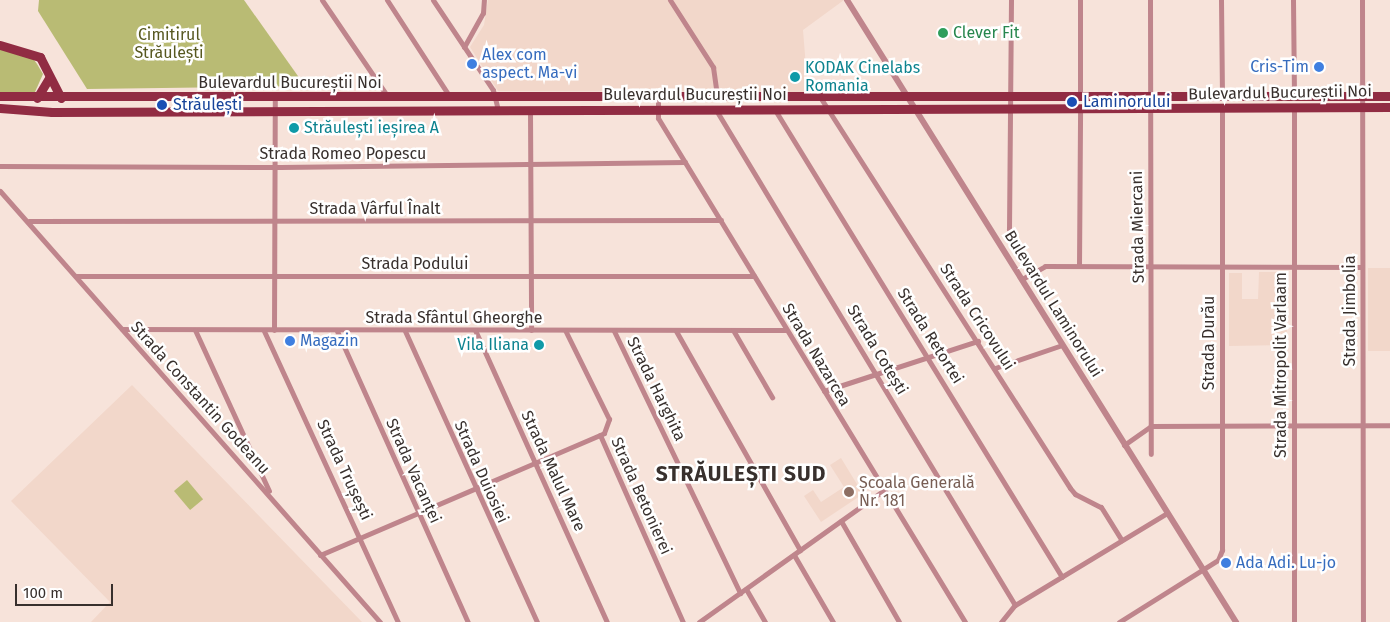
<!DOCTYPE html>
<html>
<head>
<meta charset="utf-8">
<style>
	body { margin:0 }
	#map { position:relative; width:1390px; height:622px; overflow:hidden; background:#f7e3da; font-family:"Fira Sans",sans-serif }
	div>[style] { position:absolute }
	.built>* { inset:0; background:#f2d7ca; transform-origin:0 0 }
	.green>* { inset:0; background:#b9bb74; transform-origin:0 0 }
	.minor>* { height:5px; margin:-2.5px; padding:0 2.5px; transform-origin:2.5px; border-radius:2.5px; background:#bf858c }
	.tertiary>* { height:6px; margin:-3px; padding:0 3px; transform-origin:3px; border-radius:3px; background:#bf858c }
	.primary>* { height:9px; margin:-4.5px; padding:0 4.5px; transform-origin:4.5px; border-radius:4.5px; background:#912c43 }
	.dots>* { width:14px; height:14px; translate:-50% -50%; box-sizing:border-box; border:2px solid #fff; border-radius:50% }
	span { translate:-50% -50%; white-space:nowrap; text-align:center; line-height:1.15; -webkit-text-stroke:5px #fff; paint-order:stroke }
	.leisure-label { font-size:16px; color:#27864d }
	.left { translate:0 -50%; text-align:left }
	.park-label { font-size:16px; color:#575820 }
	.shop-label { font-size:16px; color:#366cbe }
	.right { translate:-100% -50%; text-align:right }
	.culture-label { font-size:16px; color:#0d838f }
	.street-label { font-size:16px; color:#38302d }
	.transit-label { font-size:16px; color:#164399 }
	.education-label { font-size:16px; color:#785e54 }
	.district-label { font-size:21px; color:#38302d; font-weight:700; letter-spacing:1px }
	.scale { position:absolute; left:15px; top:584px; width:98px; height:22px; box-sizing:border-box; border:2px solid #38302d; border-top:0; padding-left:6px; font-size:15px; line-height:18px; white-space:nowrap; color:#38302d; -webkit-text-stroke:4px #fff; paint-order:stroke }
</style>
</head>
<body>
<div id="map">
	<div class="built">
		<i style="clip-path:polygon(488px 0,844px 0,803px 30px,808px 92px,498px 91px,470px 47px,484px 25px)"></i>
		<i style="left:1368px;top:268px;width:22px;height:83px"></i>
		<i style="clip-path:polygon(1259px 272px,1287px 272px,1287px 345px,1229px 346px,1229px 273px,1242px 273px,1242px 299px,1258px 299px)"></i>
		<i style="clip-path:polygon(132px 385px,362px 622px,91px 622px,110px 602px,11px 501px)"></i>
		<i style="clip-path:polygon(841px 458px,863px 494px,821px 522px,804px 496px,813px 490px,821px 502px,844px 487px,830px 465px)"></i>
	</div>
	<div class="green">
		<i style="clip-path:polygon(39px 0,244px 0,305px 86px,87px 89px,38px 11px)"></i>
		<i style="clip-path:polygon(0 47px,32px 57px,37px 64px,43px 74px,35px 92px,0 93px)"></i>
		<i style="left:187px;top:480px;width:25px;height:17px;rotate:50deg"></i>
	</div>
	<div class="minor">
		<i style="left:322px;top:0;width:117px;rotate:55.8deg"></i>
		<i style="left:387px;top:0;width:116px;rotate:57deg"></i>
		<i style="left:433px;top:0;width:108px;rotate:56.3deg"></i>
		<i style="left:493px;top:90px;width:21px;rotate:76deg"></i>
		<i style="left:670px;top:0;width:80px;rotate:57.3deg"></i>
		<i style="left:713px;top:67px;width:30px;rotate:82deg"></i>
		<i style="left:1011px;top:0;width:229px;rotate:90.5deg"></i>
		<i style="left:1009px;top:229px;width:48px;rotate:59.7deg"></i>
		<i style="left:1150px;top:0;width:454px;rotate:89.9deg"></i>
		<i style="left:1221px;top:0;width:96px;rotate:89.4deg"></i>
		<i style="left:1293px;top:0;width:96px;rotate:89.4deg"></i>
		<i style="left:1362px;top:0;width:622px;rotate:89.91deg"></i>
		<i style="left:464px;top:47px;width:39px;rotate:-61deg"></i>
		<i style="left:483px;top:13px;width:13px;rotate:-86deg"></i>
		<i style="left:1080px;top:95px;width:95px;rotate:-90deg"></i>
		<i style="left:820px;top:97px;width:464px;rotate:57.4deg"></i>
		<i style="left:1070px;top:488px;width:8px;rotate:50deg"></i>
		<i style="left:1075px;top:494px;width:29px;rotate:27deg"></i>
		<i style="left:1101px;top:507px;width:39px;rotate:58deg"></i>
		<i style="left:658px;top:98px;width:20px;rotate:90deg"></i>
		<i style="left:658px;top:118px;width:590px;rotate:58.65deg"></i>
		<i style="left:716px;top:110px;width:578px;rotate:58.87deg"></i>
		<i style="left:775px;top:110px;width:548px;rotate:58.43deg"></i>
		<i style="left:530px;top:111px;width:219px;rotate:89.7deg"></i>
		<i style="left:0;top:166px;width:280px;rotate:0.2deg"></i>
		<i style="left:280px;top:167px;width:405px;rotate:-0.7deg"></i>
		<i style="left:0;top:191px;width:575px;rotate:48.6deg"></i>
		<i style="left:29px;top:221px;width:692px;rotate:-0.08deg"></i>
		<i style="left:1079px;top:266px;width:156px;rotate:-89.6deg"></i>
		<i style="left:76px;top:276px;width:678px"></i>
		<i style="left:1022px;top:279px;width:26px;rotate:-29deg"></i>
		<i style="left:1045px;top:266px;width:317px;rotate:0.2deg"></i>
		<i style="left:122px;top:329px;width:664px;rotate:0.09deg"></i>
		<i style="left:195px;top:330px;width:177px;rotate:65.3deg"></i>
		<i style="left:274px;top:330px;width:232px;rotate:-89.8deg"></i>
		<i style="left:475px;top:330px;width:320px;rotate:65.7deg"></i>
		<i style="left:733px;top:330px;width:78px;rotate:59.8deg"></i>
		<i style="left:264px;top:331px;width:320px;rotate:65.3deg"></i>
		<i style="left:337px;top:331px;width:319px;rotate:65.8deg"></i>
		<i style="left:405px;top:331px;width:320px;rotate:65.6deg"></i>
		<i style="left:614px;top:331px;width:291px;rotate:64.3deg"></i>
		<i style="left:676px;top:331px;width:252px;rotate:60.5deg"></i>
		<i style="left:995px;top:368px;width:71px;rotate:-18.9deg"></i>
		<i style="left:824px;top:391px;width:162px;rotate:-18deg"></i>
		<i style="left:600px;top:435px;width:205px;rotate:66.1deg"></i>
		<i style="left:1124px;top:445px;width:33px;rotate:-35deg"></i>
		<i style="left:1151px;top:426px;width:239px;rotate:-0.2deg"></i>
		<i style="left:841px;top:521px;width:116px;rotate:60.1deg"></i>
		<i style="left:320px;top:555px;width:309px;rotate:-23.2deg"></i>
		<i style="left:604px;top:433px;width:15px;rotate:-70deg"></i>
		<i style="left:609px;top:419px;width:99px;rotate:-116.3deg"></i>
		<i style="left:794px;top:555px;width:78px;rotate:59.8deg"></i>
		<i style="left:746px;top:589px;width:38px;rotate:60deg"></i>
		<i style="left:699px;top:622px;width:227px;rotate:-35.5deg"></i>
		<i style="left:1001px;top:622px;width:22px;rotate:-51deg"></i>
		<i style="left:1015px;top:605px;width:178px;rotate:-31.2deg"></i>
		<i style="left:1119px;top:622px;width:117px;rotate:-32.1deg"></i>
		<i style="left:1218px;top:560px;width:11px;rotate:-68deg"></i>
		<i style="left:1222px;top:550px;width:442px;rotate:-90deg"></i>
		<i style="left:1294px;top:622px;width:514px;rotate:-90deg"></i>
	</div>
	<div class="tertiary">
		<i style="left:847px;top:0;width:734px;rotate:57.98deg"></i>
	</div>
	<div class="primary">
		<i style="left:0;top:45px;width:42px;rotate:16.7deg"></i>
		<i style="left:40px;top:57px;width:46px;rotate:62.9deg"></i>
		<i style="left:0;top:96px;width:1390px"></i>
		<i style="left:37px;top:98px;width:23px;rotate:-59deg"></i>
		<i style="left:0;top:108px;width:52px;rotate:4.4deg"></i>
		<i style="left:52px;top:112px;width:1338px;rotate:-0.21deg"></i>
	</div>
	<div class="dots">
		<i style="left:943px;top:33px;background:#2e9e5b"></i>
		<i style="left:472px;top:64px;background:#3f7fe0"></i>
		<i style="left:1319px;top:67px;background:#3f7fe0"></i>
		<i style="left:795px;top:77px;background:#0f9aa8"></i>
		<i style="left:1072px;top:102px;background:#1a4fb4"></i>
		<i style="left:162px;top:105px;background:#1a4fb4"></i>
		<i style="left:294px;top:128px;background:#0f9aa8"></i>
		<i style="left:290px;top:341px;background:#3f7fe0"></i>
		<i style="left:539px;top:345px;background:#0f9aa8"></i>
		<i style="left:849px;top:492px;background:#8d6e63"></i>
		<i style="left:1226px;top:563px;background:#3f7fe0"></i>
	</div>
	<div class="leisure-label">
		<span class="left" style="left:953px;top:33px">Clever Fit</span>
	</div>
	<div class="park-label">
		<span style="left:169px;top:44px">Cimitirul<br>Străulești</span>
	</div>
	<div class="shop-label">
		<span class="left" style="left:482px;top:64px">Alex com<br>aspect. Ma-vi</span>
		<span class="right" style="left:1309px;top:67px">Cris-Tim</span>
		<span class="left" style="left:300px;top:341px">Magazin</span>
		<span class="left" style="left:1236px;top:563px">Ada Adi. Lu-jo</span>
	</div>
	<div class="culture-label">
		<span class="left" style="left:805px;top:77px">KODAK Cinelabs<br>Romania</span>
		<span class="left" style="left:304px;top:128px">Străulești ieșirea A</span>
		<span class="right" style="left:529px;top:345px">Vila Iliana</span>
	</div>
	<div class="street-label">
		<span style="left:290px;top:83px">Bulevardul Bucureștii Noi</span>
		<span style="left:1280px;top:93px;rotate:-1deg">Bulevardul Bucureștii Noi</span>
		<span style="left:695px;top:95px">Bulevardul Bucureștii Noi</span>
		<span style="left:343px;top:154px">Strada Romeo Popescu</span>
		<span style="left:375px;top:209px">Strada Vârful Înalt</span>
		<span style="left:1138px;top:227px;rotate:-91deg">Strada Miercani</span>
		<span style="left:415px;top:264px">Strada Podului</span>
		<span style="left:1053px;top:304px;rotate:58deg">Bulevardul Laminorului</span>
		<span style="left:1350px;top:311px;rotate:-90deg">Strada Jimbolia</span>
		<span style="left:977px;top:317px;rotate:57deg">Strada Cricovului</span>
		<span style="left:454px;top:318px">Strada Sfântul Gheorghe</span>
		<span style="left:930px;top:336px;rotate:58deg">Strada Retortei</span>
		<span style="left:1209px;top:343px;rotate:-90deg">Strada Durău</span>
		<span style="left:877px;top:350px;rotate:59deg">Strada Cotești</span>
		<span style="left:816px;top:355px;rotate:59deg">Strada Nazarcea</span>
		<span style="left:1281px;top:365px;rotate:-90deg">Strada Mitropolit Varlaam</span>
		<span style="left:656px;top:389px;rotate:64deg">Strada Harghita</span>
		<span style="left:200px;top:398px;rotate:48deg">Strada Constantin Godeanu</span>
		<span style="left:344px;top:470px;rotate:65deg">Strada Trușești</span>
		<span style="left:413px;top:471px;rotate:66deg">Strada Vacanței</span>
		<span style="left:553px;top:471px;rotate:65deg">Strada Malul Mare</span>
		<span style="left:481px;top:472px;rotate:66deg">Strada Duiosiei</span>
		<span style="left:641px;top:496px;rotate:66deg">Strada Betonierei</span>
	</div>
	<div class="transit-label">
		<span class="left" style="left:1083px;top:102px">Laminorului</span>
		<span class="left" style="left:173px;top:105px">Străulești</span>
	</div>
	<div class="education-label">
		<span class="left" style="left:859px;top:492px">Școala Generală<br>Nr. 181</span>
	</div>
	<div class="district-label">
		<span style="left:741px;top:474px">STRĂULEȘTI SUD</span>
	</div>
	<div class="scale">100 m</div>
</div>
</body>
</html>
